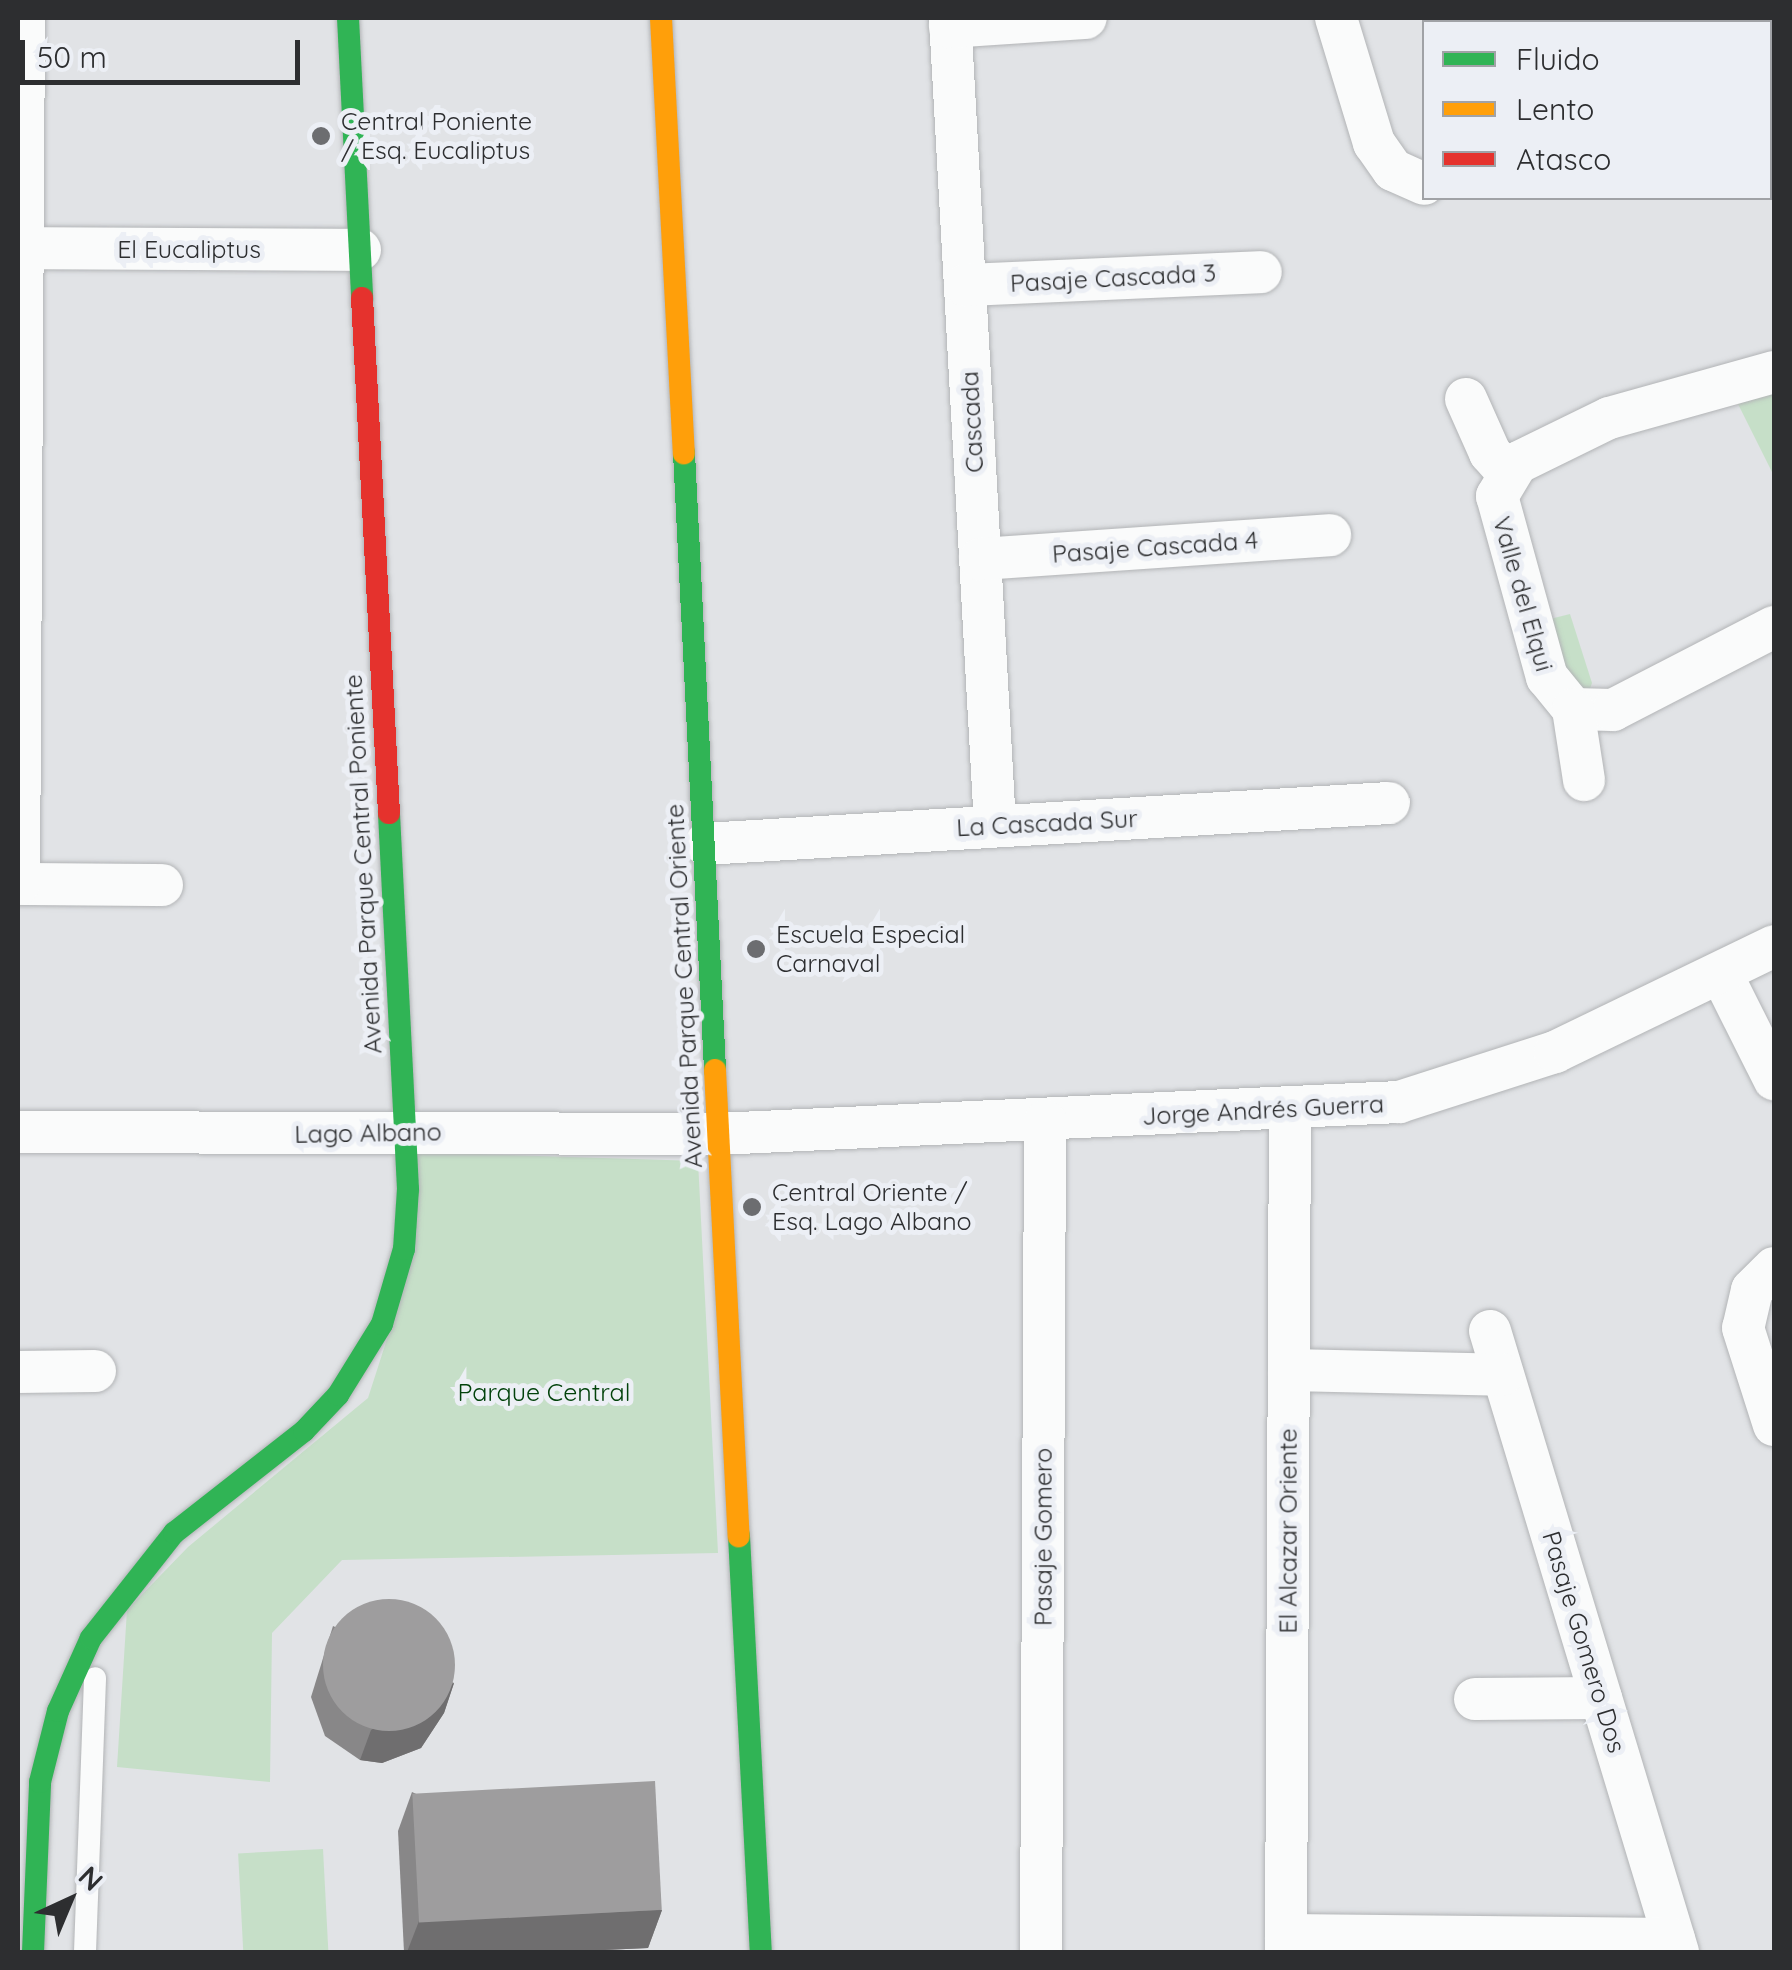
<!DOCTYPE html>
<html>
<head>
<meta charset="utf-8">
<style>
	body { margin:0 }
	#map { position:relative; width:1792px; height:1970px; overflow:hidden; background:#e1e3e6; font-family:Quicksand,sans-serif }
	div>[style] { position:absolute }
	.green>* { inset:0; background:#c6dfc8; transform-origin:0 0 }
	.roads { filter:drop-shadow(0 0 2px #b2b4b6) drop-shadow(0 0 2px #b2b4b6) }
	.lane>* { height:22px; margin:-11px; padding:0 11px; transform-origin:11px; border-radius:11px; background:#fafbfb }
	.street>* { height:42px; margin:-21px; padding:0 21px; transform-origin:21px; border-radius:21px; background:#fafbfb }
	.fast>* { height:22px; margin:-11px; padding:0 11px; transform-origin:11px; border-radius:11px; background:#30b455 }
	.slow>* { height:22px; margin:-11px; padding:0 11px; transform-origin:11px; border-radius:11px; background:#ff9f0a }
	.jam>* { height:22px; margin:-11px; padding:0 11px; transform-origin:11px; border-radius:11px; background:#e5322d }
	.wall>* { inset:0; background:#888788 }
	.shaded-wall>* { inset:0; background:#6f6e6f }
	.building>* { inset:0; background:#9e9d9e; transform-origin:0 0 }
	.round { border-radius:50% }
	.dots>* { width:28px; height:28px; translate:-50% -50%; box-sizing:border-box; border:5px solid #eceff5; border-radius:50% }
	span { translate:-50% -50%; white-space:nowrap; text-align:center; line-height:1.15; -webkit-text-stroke:10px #eceff5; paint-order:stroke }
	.poi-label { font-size:25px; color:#2d2e30 }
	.left { translate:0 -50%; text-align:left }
	.street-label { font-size:25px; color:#2d2e30 }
	.park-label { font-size:25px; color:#02420b }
	.frame { position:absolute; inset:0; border:20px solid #2d2e30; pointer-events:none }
	.legend { position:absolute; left:1422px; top:20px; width:350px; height:180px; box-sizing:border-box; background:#eceff5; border:2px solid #a0a2a6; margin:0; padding:12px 18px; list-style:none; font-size:30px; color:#2d2e30 }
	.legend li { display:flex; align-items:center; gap:20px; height:50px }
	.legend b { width:50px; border:2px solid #a0a2a6 }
	.north { position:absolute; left:20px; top:1850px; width:100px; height:100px; -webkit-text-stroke:8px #eceff5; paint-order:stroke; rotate:44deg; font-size:28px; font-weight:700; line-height:40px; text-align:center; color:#2d2e30 }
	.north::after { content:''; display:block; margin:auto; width:35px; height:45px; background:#2d2e30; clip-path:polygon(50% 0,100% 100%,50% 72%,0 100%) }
	.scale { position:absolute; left:20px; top:40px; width:280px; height:45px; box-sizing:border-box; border:5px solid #2d2e30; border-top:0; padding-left:12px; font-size:30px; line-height:35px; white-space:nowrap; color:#2d2e30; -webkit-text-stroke:8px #eceff5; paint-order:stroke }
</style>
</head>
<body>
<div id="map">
	<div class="green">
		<i style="clip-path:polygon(1774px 389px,1774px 476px,1736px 400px)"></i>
		<i style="clip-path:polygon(1570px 614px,1592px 683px,1587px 697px,1561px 670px,1542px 621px)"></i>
		<i style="clip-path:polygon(417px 1152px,698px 1161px,718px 1553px,342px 1560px,272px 1633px,270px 1782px,117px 1767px,127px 1610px,188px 1547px,368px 1398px,416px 1249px)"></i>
		<i style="left:323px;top:1849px;width:103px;height:85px;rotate:87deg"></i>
	</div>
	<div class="roads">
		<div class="lane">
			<i style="left:85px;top:1952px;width:274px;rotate:-87.9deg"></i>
		</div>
		<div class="street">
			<i style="left:950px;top:18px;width:809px;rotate:86.81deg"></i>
			<i style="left:1336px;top:18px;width:131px;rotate:73.1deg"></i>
			<i style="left:1374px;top:143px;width:33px;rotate:55deg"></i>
			<i style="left:1393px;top:170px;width:34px;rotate:24deg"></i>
			<i style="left:950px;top:27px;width:136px;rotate:-3.8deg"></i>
			<i style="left:1770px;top:98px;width:4px;rotate:-14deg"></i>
			<i style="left:18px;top:248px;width:342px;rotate:0.3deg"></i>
			<i style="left:965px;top:285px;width:296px;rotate:-2.5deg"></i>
			<i style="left:1774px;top:372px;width:171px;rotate:164.4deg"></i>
			<i style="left:1609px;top:418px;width:102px;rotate:153.9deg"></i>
			<i style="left:1517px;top:463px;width:39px;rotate:121deg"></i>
			<i style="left:1497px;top:496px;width:188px;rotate:74.6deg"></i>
			<i style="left:1547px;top:677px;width:41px;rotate:50.9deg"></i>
			<i style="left:1573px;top:709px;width:40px;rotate:1.4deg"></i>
			<i style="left:1613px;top:710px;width:181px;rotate:-27.3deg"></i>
			<i style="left:1466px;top:399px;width:59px;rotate:66deg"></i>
			<i style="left:1490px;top:453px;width:25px;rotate:48deg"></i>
			<i style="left:980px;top:559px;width:351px;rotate:-3.9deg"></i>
			<i style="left:1573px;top:709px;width:72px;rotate:81.2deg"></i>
			<i style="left:705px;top:844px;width:685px;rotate:-3.43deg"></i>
			<i style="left:18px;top:884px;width:144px;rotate:0.4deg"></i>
			<i style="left:19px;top:884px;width:866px;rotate:-89.67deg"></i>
			<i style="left:1721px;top:973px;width:119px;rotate:63.4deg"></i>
			<i style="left:18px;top:1132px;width:700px;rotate:0.16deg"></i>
			<i style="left:718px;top:1134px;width:682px;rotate:-2.69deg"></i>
			<i style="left:1399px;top:1102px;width:164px;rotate:-17.8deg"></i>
			<i style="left:1555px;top:1052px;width:243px;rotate:-25.8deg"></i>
			<i style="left:1774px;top:1268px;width:31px;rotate:135deg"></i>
			<i style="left:1752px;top:1290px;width:39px;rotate:103deg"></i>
			<i style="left:1743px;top:1328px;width:102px;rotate:72.3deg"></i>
			<i style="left:1490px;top:1331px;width:649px;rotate:73.16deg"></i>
			<i style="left:1289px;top:1370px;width:213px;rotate:1.3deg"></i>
			<i style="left:18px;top:1372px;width:77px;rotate:-0.7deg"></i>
			<i style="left:1475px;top:1699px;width:126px;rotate:-0.5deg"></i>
			<i style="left:1286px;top:1935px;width:388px;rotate:0.6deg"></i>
			<i style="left:1041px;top:1952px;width:831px;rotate:-89.72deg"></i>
			<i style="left:1286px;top:1952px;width:843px;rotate:-89.73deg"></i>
		</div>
		<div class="fast">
			<i style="left:348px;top:18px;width:280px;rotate:87.1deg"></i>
			<i style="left:684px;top:453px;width:618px;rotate:87.12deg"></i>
			<i style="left:739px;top:1536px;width:417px;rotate:87deg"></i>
			<i style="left:33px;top:1952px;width:170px;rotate:-87.6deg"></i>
			<i style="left:40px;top:1782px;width:73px;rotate:-75.8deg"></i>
			<i style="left:58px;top:1711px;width:80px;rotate:-65.7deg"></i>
			<i style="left:91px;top:1638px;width:134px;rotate:-51.7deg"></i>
			<i style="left:174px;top:1533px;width:165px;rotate:-38.1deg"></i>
			<i style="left:304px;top:1431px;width:50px;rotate:-46.6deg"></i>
			<i style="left:338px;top:1395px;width:84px;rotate:-58.2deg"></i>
			<i style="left:382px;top:1324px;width:78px;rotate:-73.7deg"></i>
			<i style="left:404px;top:1249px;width:60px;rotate:-86.2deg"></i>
			<i style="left:408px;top:1189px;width:376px;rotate:-92.9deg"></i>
		</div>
		<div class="slow">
			<i style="left:661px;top:18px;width:436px;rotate:87deg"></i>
			<i style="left:715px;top:1070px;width:467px;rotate:87.1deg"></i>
		</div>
		<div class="jam">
			<i style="left:362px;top:298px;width:516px;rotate:87deg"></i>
		</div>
	</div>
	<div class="wall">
		<i style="clip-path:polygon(333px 1626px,454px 1683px,444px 1713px,421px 1748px,382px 1763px,360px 1760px,325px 1736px,311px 1697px)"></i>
		<i style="clip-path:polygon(412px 1792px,662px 1910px,648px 1948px,560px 1952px,404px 1952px,398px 1831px)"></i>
	</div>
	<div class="shaded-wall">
		<i style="clip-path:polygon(454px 1683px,444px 1713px,421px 1748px,382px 1763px,360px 1760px,371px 1730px)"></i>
		<i style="clip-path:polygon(662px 1910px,648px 1948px,560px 1952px,407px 1952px,419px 1921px)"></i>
	</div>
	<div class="building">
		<i class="round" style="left:323px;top:1599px;width:132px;height:132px"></i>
		<i style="left:655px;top:1781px;width:129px;height:243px;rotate:87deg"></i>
	</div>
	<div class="dots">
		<i style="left:321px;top:136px;background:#6c6d70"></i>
		<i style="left:756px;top:949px;background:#6c6d70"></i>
		<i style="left:752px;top:1207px;background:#6c6d70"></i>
	</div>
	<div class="poi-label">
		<span class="left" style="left:341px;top:136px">Central Poniente<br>/ Esq. Eucaliptus</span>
		<span class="left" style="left:776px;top:949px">Escuela Especial<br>Carnaval</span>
		<span class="left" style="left:772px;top:1207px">Central Oriente /<br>Esq. Lago Albano</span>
	</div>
	<div class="street-label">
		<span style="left:189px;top:249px">El Eucaliptus</span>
		<span style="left:1113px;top:278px;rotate:-3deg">Pasaje Cascada 3</span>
		<span style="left:972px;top:422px;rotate:-93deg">Cascada</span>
		<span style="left:1155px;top:547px;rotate:-4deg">Pasaje Cascada 4</span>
		<span style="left:1523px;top:594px;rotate:74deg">Valle del Elqui</span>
		<span style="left:1047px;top:823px;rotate:-3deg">La Cascada Sur</span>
		<span style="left:363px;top:864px;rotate:-93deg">Avenida Parque Central Poniente</span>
		<span style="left:684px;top:986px;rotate:-93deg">Avenida Parque Central Oriente</span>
		<span style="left:1263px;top:1110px;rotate:-3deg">Jorge Andrés Guerra</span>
		<span style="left:368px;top:1133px;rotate:-1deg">Lago Albano</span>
		<span style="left:1288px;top:1531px;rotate:-90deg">El Alcazar Oriente</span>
		<span style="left:1043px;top:1537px;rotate:-90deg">Pasaje Gomero</span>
		<span style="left:1584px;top:1642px;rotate:73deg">Pasaje Gomero Dos</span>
	</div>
	<div class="park-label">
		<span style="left:544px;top:1392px">Parque Central</span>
	</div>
	<div class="frame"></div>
	<ul class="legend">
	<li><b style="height:12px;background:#30b455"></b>Fluido</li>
	<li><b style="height:12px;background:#ff9f0a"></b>Lento</li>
	<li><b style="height:12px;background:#e5322d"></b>Atasco</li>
	</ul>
	<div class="north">N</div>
	<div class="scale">50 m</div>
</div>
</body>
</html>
